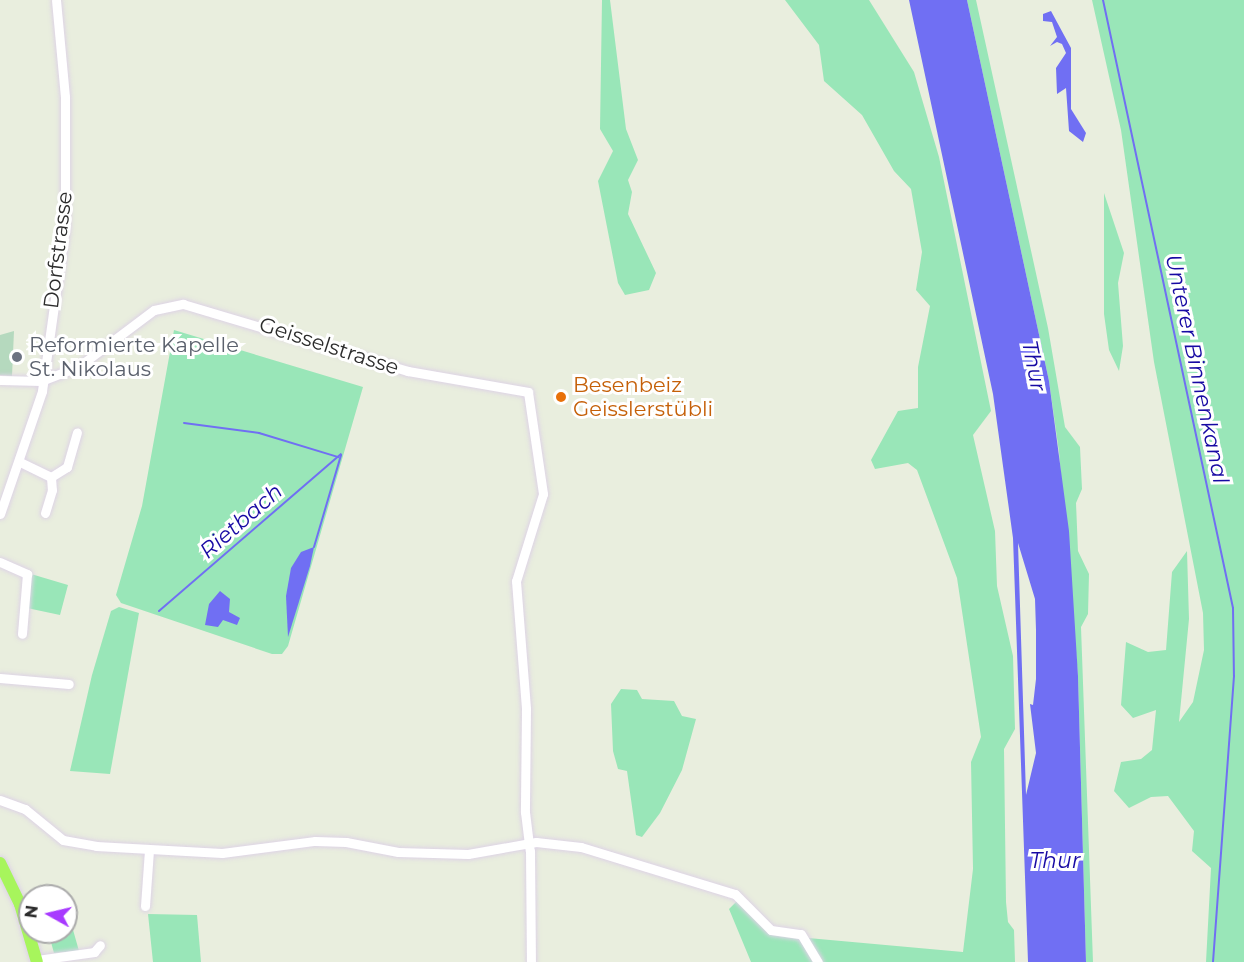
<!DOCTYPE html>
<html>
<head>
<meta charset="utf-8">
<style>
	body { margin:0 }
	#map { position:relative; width:1244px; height:962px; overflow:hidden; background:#e9eede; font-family:Montserrat,sans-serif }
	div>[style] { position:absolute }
	.green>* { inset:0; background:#99e6b8 }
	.cemetery>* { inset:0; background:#b5d9be }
	.water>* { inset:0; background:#706ff3 }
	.stream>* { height:2px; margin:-1px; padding:0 1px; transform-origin:1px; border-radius:1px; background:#706ff3 }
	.roads { filter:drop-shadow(0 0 2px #ddd3e5) drop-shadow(0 0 2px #ddd3e5) }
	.minor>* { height:9px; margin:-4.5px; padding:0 4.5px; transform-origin:4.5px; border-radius:4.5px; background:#fff }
	.major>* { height:12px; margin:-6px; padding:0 6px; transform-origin:6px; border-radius:6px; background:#a7f55c }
	.dots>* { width:16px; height:16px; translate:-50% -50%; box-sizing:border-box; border:3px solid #fff; border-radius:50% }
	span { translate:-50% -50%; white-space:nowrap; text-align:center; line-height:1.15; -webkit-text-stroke:6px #fff; paint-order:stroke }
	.street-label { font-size:21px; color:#2c2c2c }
	.worship-label { font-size:21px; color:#5b616d }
	.left { translate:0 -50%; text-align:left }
	.food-label { font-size:21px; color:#c56008 }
	.water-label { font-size:22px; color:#1709a3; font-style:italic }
	.north { position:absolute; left:18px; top:884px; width:60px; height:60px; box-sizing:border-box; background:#fff; border:2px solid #ababab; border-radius:50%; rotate:278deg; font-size:16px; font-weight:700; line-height:24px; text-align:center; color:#2c2c2c }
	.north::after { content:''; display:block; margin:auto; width:21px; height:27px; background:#a83aff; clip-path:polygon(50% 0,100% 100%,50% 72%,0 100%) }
</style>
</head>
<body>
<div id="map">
	<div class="green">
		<i style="clip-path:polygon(602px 0,610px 0,626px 129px,638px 160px,628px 180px,632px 192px,628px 214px,656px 273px,649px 290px,625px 295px,618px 283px,598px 181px,613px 151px,600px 129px)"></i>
		<i style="clip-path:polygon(785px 0,869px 0,914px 72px,939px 157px,991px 411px,973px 435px,995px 531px,997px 586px,1013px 656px,1015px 729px,1004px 749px,1006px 902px,1008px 922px,1014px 930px,1015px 962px,820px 962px,808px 938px,963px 952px,973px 869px,971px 762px,981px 737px,957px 578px,917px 470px,908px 463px,875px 469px,871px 460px,898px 411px,918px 408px,918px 367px,930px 306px,916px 290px,922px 252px,911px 189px,894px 171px,862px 115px,824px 81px,819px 45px)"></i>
		<i style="clip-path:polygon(967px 0,976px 0,1048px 328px,1065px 427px,1080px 447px,1082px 489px,1076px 503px,1078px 551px,1089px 574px,1088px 614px,1081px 627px,1093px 962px,1086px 962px,1078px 676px,1059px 452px,1049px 381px)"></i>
		<i style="clip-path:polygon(1092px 0,1244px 0,1244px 962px,1206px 962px,1211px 868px,1192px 851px,1194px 831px,1168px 796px,1151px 797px,1129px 808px,1114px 791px,1121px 762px,1141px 759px,1152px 750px,1156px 710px,1133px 718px,1121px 705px,1126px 642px,1148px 652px,1166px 650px,1172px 572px,1187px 551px,1189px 619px,1179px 722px,1193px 702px,1204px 650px,1203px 613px,1154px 362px,1121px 130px)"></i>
		<i style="clip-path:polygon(1104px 193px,1124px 253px,1118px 283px,1123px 346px,1119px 371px,1109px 350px,1104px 314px)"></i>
		<i style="clip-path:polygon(174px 330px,363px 387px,288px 646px,282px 654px,272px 654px,121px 603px,116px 595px,142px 506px)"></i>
		<i style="clip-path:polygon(31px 574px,68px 585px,60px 615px,27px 608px)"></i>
		<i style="clip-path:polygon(119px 607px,139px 613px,110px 774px,70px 771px,92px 675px,111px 611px)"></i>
		<i style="clip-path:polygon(621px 689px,637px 690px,642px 699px,674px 701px,682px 716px,696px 719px,682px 770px,660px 813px,642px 837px,636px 835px,627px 771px,618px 769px,613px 751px,611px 704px)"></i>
		<i style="clip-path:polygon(739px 899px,764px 926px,798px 938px,815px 962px,751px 962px,729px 909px)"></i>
		<i style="clip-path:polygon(66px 905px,79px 951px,54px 953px,49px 935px,66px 932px)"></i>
		<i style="clip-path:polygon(148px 914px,197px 915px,201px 962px,153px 962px)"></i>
	</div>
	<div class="cemetery">
		<i style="clip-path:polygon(14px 331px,12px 376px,0 375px,0 335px)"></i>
	</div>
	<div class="water">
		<i style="clip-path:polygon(evenodd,909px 0,967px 0,1049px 381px,1069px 531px,1078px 676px,1086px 962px,1028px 962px,1013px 538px,993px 394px,909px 0,1018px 543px,1035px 599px,1036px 630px,1036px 679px,1033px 705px,1030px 704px,1036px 753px,1026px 795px,1018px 543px)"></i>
		<i style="clip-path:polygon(1051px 11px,1071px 48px,1071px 109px,1086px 133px,1083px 142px,1069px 131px,1066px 88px,1057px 94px,1056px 68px,1066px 53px,1062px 44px,1057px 42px,1050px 46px,1057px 37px,1052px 22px,1043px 21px,1043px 14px)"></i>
		<i style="clip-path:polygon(314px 547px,310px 566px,288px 637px,286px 596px,291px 568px,301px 552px)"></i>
		<i style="clip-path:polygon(220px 591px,230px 599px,229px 612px,240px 618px,237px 625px,223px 620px,218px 627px,205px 625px,209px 604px)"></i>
	</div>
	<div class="stream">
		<i style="left:1103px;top:0;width:622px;rotate:77.93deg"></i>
		<i style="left:1233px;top:608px;width:68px;rotate:89.2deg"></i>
		<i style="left:1234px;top:676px;width:287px;rotate:94.2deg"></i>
		<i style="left:184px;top:423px;width:76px;rotate:7.6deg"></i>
		<i style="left:259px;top:433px;width:83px;rotate:16.9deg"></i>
		<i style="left:314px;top:547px;width:96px;rotate:-73.6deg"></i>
		<i style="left:159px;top:611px;width:240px;rotate:-40.8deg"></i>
	</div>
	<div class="roads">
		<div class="minor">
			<i style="left:0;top:380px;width:41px;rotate:1.4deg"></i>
			<i style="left:41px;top:381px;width:40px;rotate:-21deg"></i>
			<i style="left:78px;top:367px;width:95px;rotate:-36.9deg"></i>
			<i style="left:154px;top:310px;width:30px;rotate:-12deg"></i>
			<i style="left:183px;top:304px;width:235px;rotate:16.6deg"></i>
			<i style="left:408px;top:371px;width:122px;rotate:9.9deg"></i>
			<i style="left:528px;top:392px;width:103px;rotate:81.6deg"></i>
			<i style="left:543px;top:494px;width:91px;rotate:107.2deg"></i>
			<i style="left:516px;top:581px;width:128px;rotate:85.5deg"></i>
			<i style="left:526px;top:709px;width:103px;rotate:90.6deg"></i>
			<i style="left:525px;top:812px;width:39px;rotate:83deg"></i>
			<i style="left:530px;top:851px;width:111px;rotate:89.5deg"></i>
			<i style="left:20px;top:462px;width:34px;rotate:26deg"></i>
			<i style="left:51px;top:477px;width:13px;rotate:86deg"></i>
			<i style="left:52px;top:490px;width:24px;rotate:107deg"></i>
			<i style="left:51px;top:477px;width:19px;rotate:-32deg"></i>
			<i style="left:67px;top:467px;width:36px;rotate:-74deg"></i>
			<i style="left:0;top:514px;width:130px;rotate:-71.1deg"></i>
			<i style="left:42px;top:391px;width:166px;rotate:-82deg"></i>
			<i style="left:65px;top:227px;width:130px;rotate:-90deg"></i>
			<i style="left:65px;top:97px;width:97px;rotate:-95.3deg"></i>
			<i style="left:0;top:562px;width:30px;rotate:24deg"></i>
			<i style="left:27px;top:574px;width:60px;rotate:94.8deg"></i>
			<i style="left:0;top:678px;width:69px;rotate:5deg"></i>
			<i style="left:0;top:800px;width:27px;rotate:20deg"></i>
			<i style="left:25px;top:809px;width:49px;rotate:39.2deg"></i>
			<i style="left:63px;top:840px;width:34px;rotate:10deg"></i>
			<i style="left:96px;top:846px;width:126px;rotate:3.2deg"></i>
			<i style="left:222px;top:853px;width:94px;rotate:-7.4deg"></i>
			<i style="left:315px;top:841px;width:31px;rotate:2deg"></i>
			<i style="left:346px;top:842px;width:53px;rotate:10.9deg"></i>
			<i style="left:398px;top:852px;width:70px;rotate:1.6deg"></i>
			<i style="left:468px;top:854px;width:69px;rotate:-10deg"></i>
			<i style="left:536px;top:842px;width:45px;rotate:6.3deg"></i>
			<i style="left:581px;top:847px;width:161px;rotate:17deg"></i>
			<i style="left:735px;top:894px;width:51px;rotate:45deg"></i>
			<i style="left:771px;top:930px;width:30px;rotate:8deg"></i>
			<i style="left:801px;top:934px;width:33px;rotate:59deg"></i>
			<i style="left:145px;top:906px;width:56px;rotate:-85.9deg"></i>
			<i style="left:37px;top:960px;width:58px;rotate:-8deg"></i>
			<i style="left:94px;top:952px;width:9px;rotate:-49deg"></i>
		</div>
		<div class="major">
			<i style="left:0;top:863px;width:46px;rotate:64deg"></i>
			<i style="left:20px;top:904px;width:60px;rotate:73.7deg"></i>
		</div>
	</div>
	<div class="dots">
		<i style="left:17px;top:357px;background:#6b7280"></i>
		<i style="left:561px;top:397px;background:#e8710a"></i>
	</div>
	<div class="street-label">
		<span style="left:58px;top:250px;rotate:-83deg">Dorfstrasse</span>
		<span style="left:329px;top:346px;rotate:18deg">Geisselstrasse</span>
	</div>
	<div class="worship-label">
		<span class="left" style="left:29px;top:357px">Reformierte Kapelle<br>St. Nikolaus</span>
	</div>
	<div class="food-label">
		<span class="left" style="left:573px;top:397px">Besenbeiz<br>Geisslerstübli</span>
	</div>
	<div class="water-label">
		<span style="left:1034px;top:366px;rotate:79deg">Thur</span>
		<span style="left:1197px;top:369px;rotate:78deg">Unterer Binnenkanal</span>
		<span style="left:241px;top:521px;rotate:-41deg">Rietbach</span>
		<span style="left:1055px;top:861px">Thur</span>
	</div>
	<div class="north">N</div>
</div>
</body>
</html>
